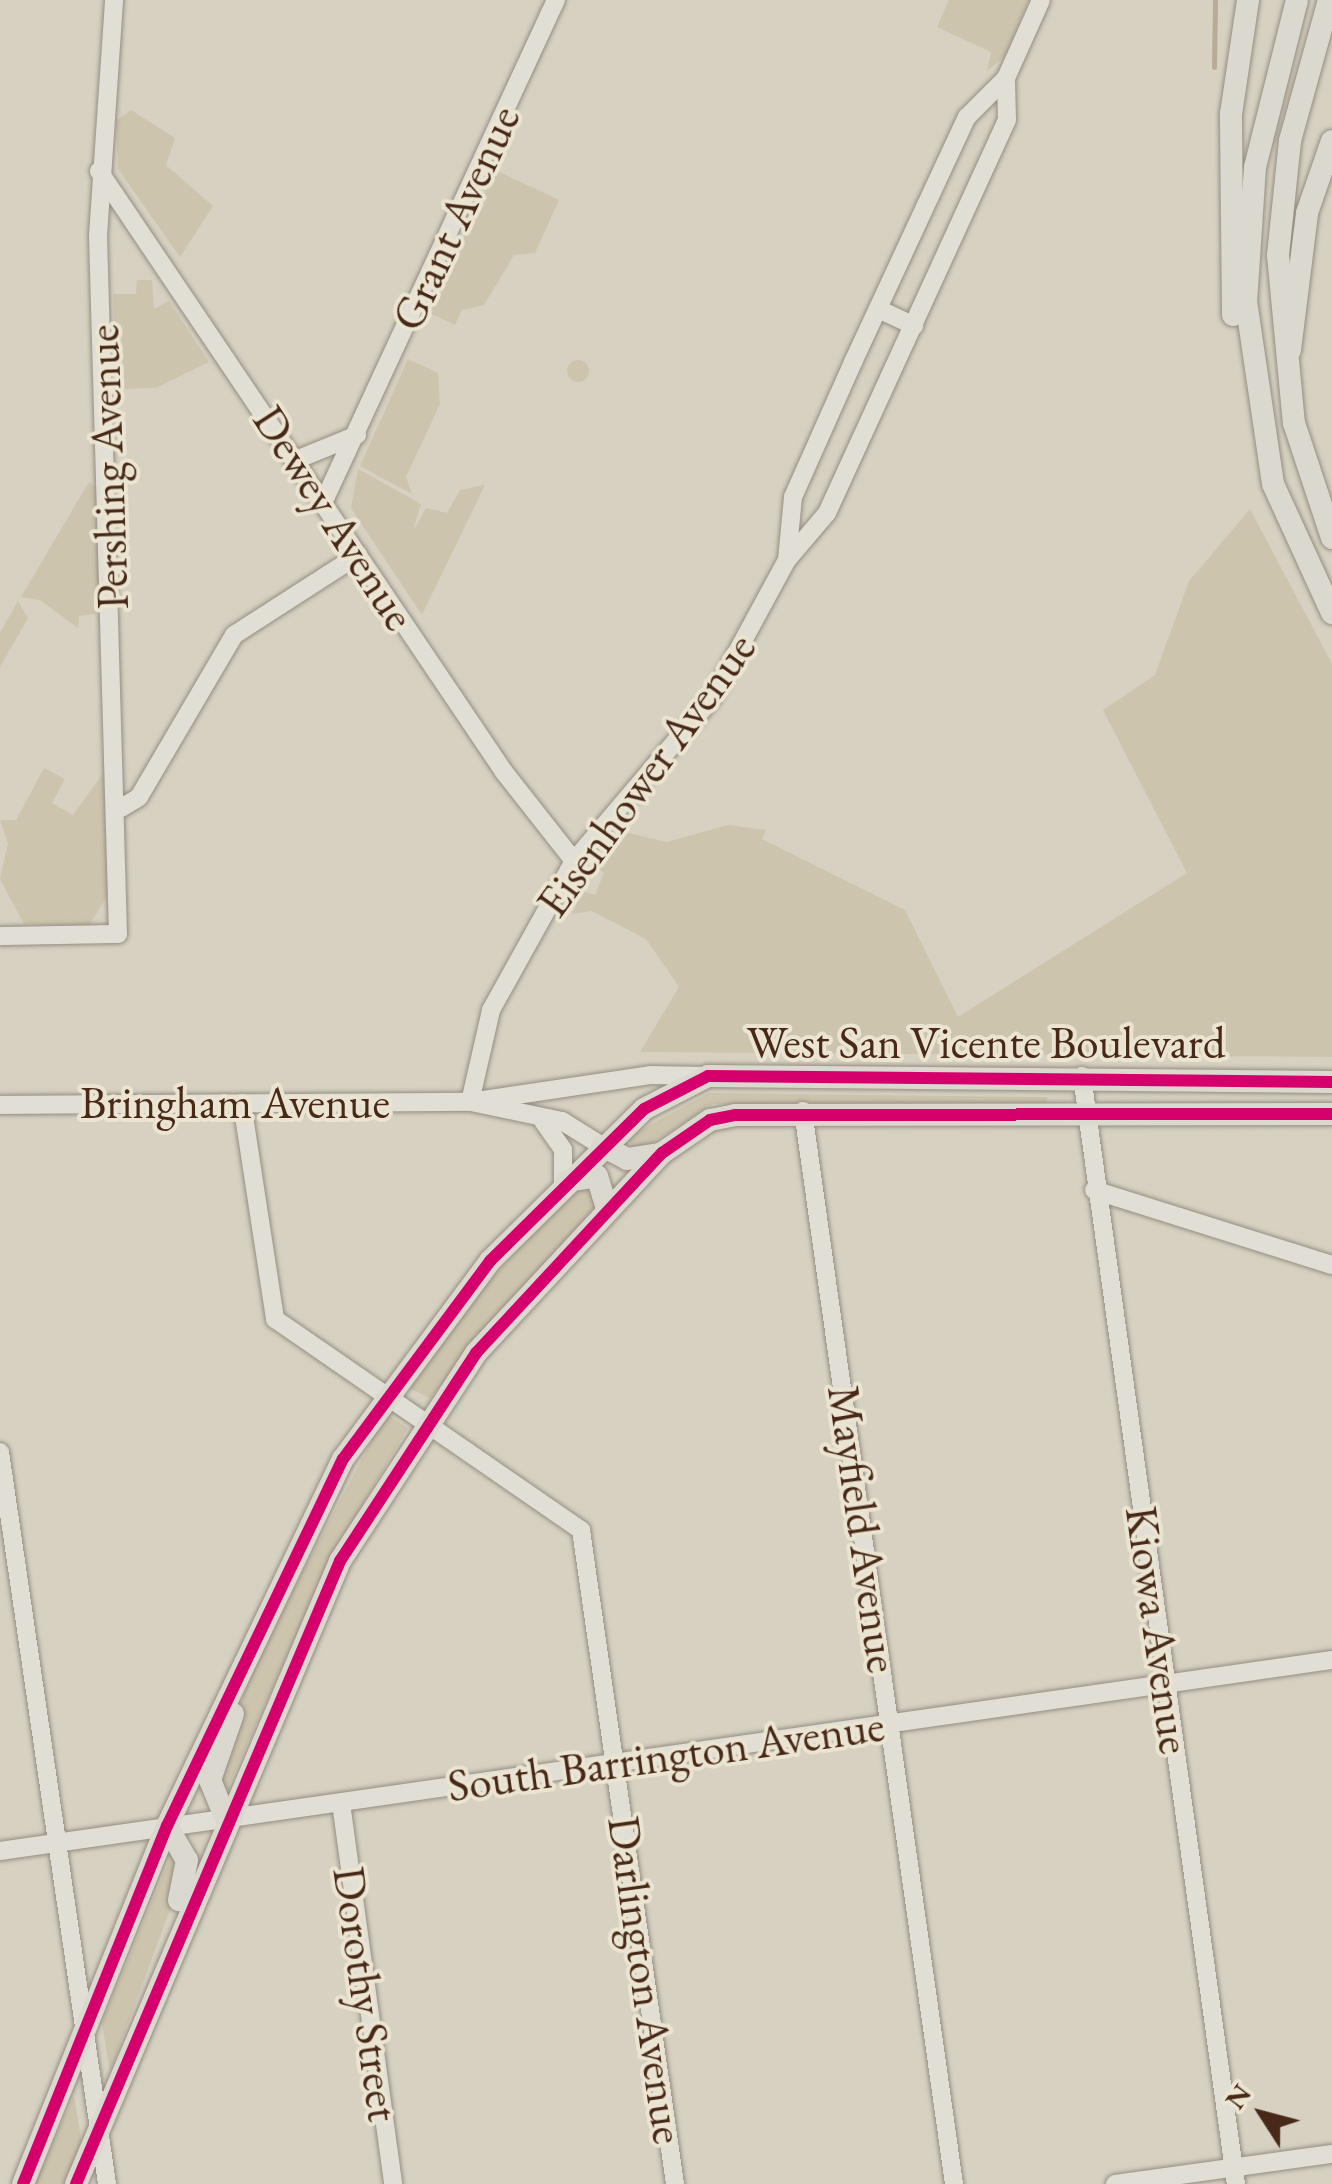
<!DOCTYPE html>
<html>
<head>
<meta charset="utf-8">
<style>
	body { margin:0 }
	#map { position:relative; width:1332px; height:2184px; overflow:hidden; background:#d6d1c1; font-family:"EB Garamond",serif }
	div>[style] { position:absolute }
	.green>* { inset:0; background:#cdc4ad }
	.round { border-radius:50% }
	.stream>* { height:5px; margin:-2.5px; padding:0 2.5px; transform-origin:2.5px; border-radius:2.5px; background:#b9ab95 }
	.roads { filter:drop-shadow(0 0 2px #958d82) drop-shadow(0 0 2px #958d82) }
	.minor>* { height:18px; margin:-9px; padding:0 9px; transform-origin:9px; border-radius:9px; background:#e0ded5 }
	.major>* { height:22px; margin:-11px; padding:0 11px; transform-origin:11px; border-radius:11px; background:#dbd8cf }
	.cycleway>* { height:12px; margin:-6px; padding:0 6px; transform-origin:6px; border-radius:6px; background:#d6006c }
	span { translate:-50% -50%; white-space:nowrap; text-align:center; line-height:1.15; -webkit-text-stroke:8px #eae4d1; paint-order:stroke }
	.street-label { font-size:45px; color:#482918 }
	.north { position:absolute; left:1212px; top:2064px; width:100px; height:100px; -webkit-text-stroke:8px #eae4d1; paint-order:stroke; rotate:306deg; font-size:28px; font-weight:700; line-height:40px; text-align:center; color:#482918 }
	.north::after { content:''; display:block; margin:auto; width:35px; height:45px; background:#482918; clip-path:polygon(50% 0,100% 100%,50% 72%,0 100%) }
</style>
</head>
<body>
<div id="map">
	<div class="green">
		<i style="clip-path:polygon(949px 0,1029px 0,1005px 56px,987px 71px,991px 52px,937px 27px)"></i>
		<i style="clip-path:polygon(131px 110px,175px 138px,166px 165px,213px 206px,180px 257px,118px 169px,116px 121px)"></i>
		<i style="clip-path:polygon(495px 170px,559px 200px,535px 253px,514px 255px,484px 305px,462px 310px,455px 325px,429px 313px)"></i>
		<i style="clip-path:polygon(137px 280px,152px 280px,154px 309px,169px 301px,209px 362px,156px 388px,117px 389px,113px 294px,136px 294px)"></i>
		<i style="clip-path:polygon(408px 359px,438px 373px,440px 404px,406px 477px,412px 494px,360px 466px)"></i>
		<i class="round" style="left:567px;top:360px;width:22px;height:22px"></i>
		<i style="clip-path:polygon(358px 469px,421px 504px,413px 531px,426px 508px,447px 513px,460px 490px,485px 485px,422px 615px,351px 508px)"></i>
		<i style="clip-path:polygon(89px 482px,98px 488px,102px 613px,79px 616px,78px 628px,40px 600px,21px 597px)"></i>
		<i style="clip-path:polygon(1250px 509px,1332px 664px,1332px 1057px,640px 1052px,679px 987px,646px 939px,592px 911px,572px 914px,582px 891px,595px 895px,604px 873px,596px 867px,620px 831px,667px 842px,728px 825px,766px 830px,762px 839px,905px 910px,958px 1017px,1187px 873px,1103px 710px,1155px 675px,1189px 581px)"></i>
		<i style="clip-path:polygon(18px 601px,28px 618px,0 667px,0 633px)"></i>
		<i style="clip-path:polygon(44px 768px,65px 779px,52px 803px,73px 815px,104px 772px,108px 895px,88px 927px,24px 924px,0 879px,8px 843px,0 820px,16px 820px)"></i>
		<i style="clip-path:polygon(709px 1093px,1047px 1097px,1046px 1105px,713px 1104px,638px 1152px,626px 1138px)"></i>
		<i style="clip-path:polygon(583px 1181px,600px 1201px,430px 1398px,408px 1388px,456px 1317px)"></i>
		<i style="clip-path:polygon(386px 1414px,408px 1428px,330px 1559px,223px 1798px,219px 1763px,257px 1658px)"></i>
		<i style="clip-path:polygon(173px 1851px,181px 1880px,110px 2072px,102px 2023px)"></i>
		<i style="clip-path:polygon(74px 2096px,82px 2143px,65px 2184px,35px 2184px)"></i>
	</div>
	<div class="stream">
		<i style="left:1214px;top:67px;width:67px;rotate:-89.1deg"></i>
	</div>
	<div class="roads">
		<div class="minor">
			<i style="left:99px;top:171px;width:725px;rotate:56.02deg"></i>
			<i style="left:504px;top:772px;width:113px;rotate:51.8deg"></i>
			<i style="left:878px;top:309px;width:40px;rotate:25deg"></i>
			<i style="left:296px;top:460px;width:66px;rotate:-22.3deg"></i>
			<i style="left:323px;top:503px;width:554px;rotate:-65.15deg"></i>
			<i style="left:787px;top:560px;width:63px;rotate:-84.6deg"></i>
			<i style="left:793px;top:497px;width:150px;rotate:-66deg"></i>
			<i style="left:854px;top:360px;width:268px;rotate:-65.1deg"></i>
			<i style="left:967px;top:117px;width:55px;rotate:-45deg"></i>
			<i style="left:121px;top:808px;width:21px;rotate:-31deg"></i>
			<i style="left:139px;top:797px;width:188px;rotate:-59.6deg"></i>
			<i style="left:234px;top:635px;width:148px;rotate:-32.8deg"></i>
			<i style="left:0;top:936px;width:118px;rotate:-1deg"></i>
			<i style="left:118px;top:934px;width:698px;rotate:-91.64deg"></i>
			<i style="left:98px;top:236px;width:237px;rotate:-86.1deg"></i>
			<i style="left:1082px;top:1076px;width:1119px;rotate:82.09deg"></i>
			<i style="left:470px;top:1102px;width:94px;rotate:-77.1deg"></i>
			<i style="left:491px;top:1010px;width:171px;rotate:-60.9deg"></i>
			<i style="left:574px;top:861px;width:214px;rotate:-49.7deg"></i>
			<i style="left:712px;top:698px;width:157px;rotate:-61.5deg"></i>
			<i style="left:787px;top:560px;width:62px;rotate:-49.6deg"></i>
			<i style="left:827px;top:513px;width:432px;rotate:-65.4deg"></i>
			<i style="left:1007px;top:120px;width:42px;rotate:-91.4deg"></i>
			<i style="left:1006px;top:78px;width:85px;rotate:-65.8deg"></i>
			<i style="left:471px;top:1102px;width:93px;rotate:11.8deg"></i>
			<i style="left:562px;top:1121px;width:47px;rotate:32deg"></i>
			<i style="left:242px;top:1103px;width:219px;rotate:81.3deg"></i>
			<i style="left:275px;top:1319px;width:372px;rotate:34.6deg"></i>
			<i style="left:581px;top:1530px;width:661px;rotate:81.82deg"></i>
			<i style="left:0;top:1105px;width:470px;rotate:-0.4deg"></i>
			<i style="left:470px;top:1102px;width:182px;rotate:-8.5deg"></i>
			<i style="left:650px;top:1075px;width:57px;rotate:1deg"></i>
			<i style="left:803px;top:1111px;width:1084px;rotate:81.99deg"></i>
			<i style="left:543px;top:1121px;width:35px;rotate:55deg"></i>
			<i style="left:563px;top:1150px;width:32px;rotate:90deg"></i>
			<i style="left:1094px;top:1190px;width:250px;rotate:17.5deg"></i>
			<i style="left:0;top:1452px;width:740px;rotate:81.68deg"></i>
			<i style="left:341px;top:1803px;width:385px;rotate:82.2deg"></i>
			<i style="left:0;top:1851px;width:1346px;rotate:-8.16deg"></i>
			<i style="left:1115px;top:2184px;width:219px;rotate:-7.9deg"></i>
		</div>
		<div class="major">
			<i style="left:1297px;top:0;width:172px;rotate:104.1deg"></i>
			<i style="left:1255px;top:167px;width:134px;rotate:93.8deg"></i>
			<i style="left:1246px;top:301px;width:185px;rotate:81.6deg"></i>
			<i style="left:1273px;top:484px;width:142px;rotate:65.4deg"></i>
			<i style="left:1329px;top:0;width:146px;rotate:105.5deg"></i>
			<i style="left:1290px;top:141px;width:115px;rotate:96deg"></i>
			<i style="left:1278px;top:255px;width:169px;rotate:84.6deg"></i>
			<i style="left:1294px;top:423px;width:121px;rotate:71.7deg"></i>
			<i style="left:1233px;top:315px;width:201px;rotate:-90.6deg"></i>
			<i style="left:1231px;top:114px;width:115px;rotate:-81.5deg"></i>
			<i style="left:1290px;top:350px;width:138px;rotate:-82.9deg"></i>
			<i style="left:1307px;top:213px;width:76px;rotate:-70.9deg"></i>
			<i style="left:602px;top:1146px;width:28px;rotate:27deg"></i>
			<i style="left:627px;top:1159px;width:32px;rotate:-9deg"></i>
			<i style="left:567px;top:1181px;width:30px;rotate:-9deg"></i>
			<i style="left:597px;top:1176px;width:31px;rotate:73deg"></i>
			<i style="left:226px;top:1819px;width:42px;rotate:-112.3deg"></i>
			<i style="left:210px;top:1780px;width:70px;rotate:-70.8deg"></i>
			<i style="left:167px;top:1826px;width:39px;rotate:60deg"></i>
			<i style="left:187px;top:1860px;width:41px;rotate:101.3deg"></i>
			<i style="left:23px;top:2184px;width:386px;rotate:-68.1deg"></i>
			<i style="left:167px;top:1826px;width:407px;rotate:-64.4deg"></i>
			<i style="left:343px;top:1459px;width:247px;rotate:-53.4deg"></i>
			<i style="left:490px;top:1261px;width:216px;rotate:-44.6deg"></i>
			<i style="left:644px;top:1109px;width:72px;rotate:-27.3deg"></i>
			<i style="left:708px;top:1076px;width:624px;rotate:0.55deg"></i>
			<i style="left:76px;top:2184px;width:677px;rotate:-67.03deg"></i>
			<i style="left:340px;top:1561px;width:249px;rotate:-56.8deg"></i>
			<i style="left:476px;top:1353px;width:273px;rotate:-47.1deg"></i>
			<i style="left:662px;top:1153px;width:58px;rotate:-34.5deg"></i>
			<i style="left:710px;top:1120px;width:25px;rotate:-11deg"></i>
			<i style="left:735px;top:1115px;width:597px;rotate:-0.1deg"></i>
		</div>
	</div>
	<div class="cycleway">
		<i style="left:23px;top:2184px;width:386px;rotate:-68.1deg"></i>
		<i style="left:167px;top:1826px;width:407px;rotate:-64.4deg"></i>
		<i style="left:343px;top:1459px;width:247px;rotate:-53.4deg"></i>
		<i style="left:490px;top:1261px;width:216px;rotate:-44.6deg"></i>
		<i style="left:644px;top:1109px;width:72px;rotate:-27.3deg"></i>
		<i style="left:708px;top:1076px;width:624px;rotate:0.55deg"></i>
		<i style="left:76px;top:2184px;width:677px;rotate:-67.03deg"></i>
		<i style="left:340px;top:1561px;width:249px;rotate:-56.8deg"></i>
		<i style="left:476px;top:1353px;width:273px;rotate:-47.1deg"></i>
		<i style="left:662px;top:1153px;width:58px;rotate:-34.5deg"></i>
		<i style="left:710px;top:1120px;width:25px;rotate:-11deg"></i>
		<i style="left:735px;top:1115px;width:597px;rotate:-0.1deg"></i>
	</div>
	<div class="street-label">
		<span style="left:456px;top:218px;rotate:-65deg">Grant Avenue</span>
		<span style="left:108px;top:467px;rotate:-92deg">Pershing Avenue</span>
		<span style="left:334px;top:518px;rotate:57deg">Dewey Avenue</span>
		<span style="left:646px;top:775px;rotate:-54deg">Eisenhower Avenue</span>
		<span style="left:986px;top:1043px">West San Vicente Boulevard</span>
		<span style="left:235px;top:1103px">Bringham Avenue</span>
		<span style="left:863px;top:1529px;rotate:82deg">Mayfield Avenue</span>
		<span style="left:1158px;top:1630px;rotate:82deg">Kiowa Avenue</span>
		<span style="left:666px;top:1756px;rotate:-8deg">South Barrington Avenue</span>
		<span style="left:646px;top:1980px;rotate:82deg">Darlington Avenue</span>
		<span style="left:366px;top:1994px;rotate:82deg">Dorothy Street</span>
	</div>
	<div class="north">N</div>
</div>
</body>
</html>
